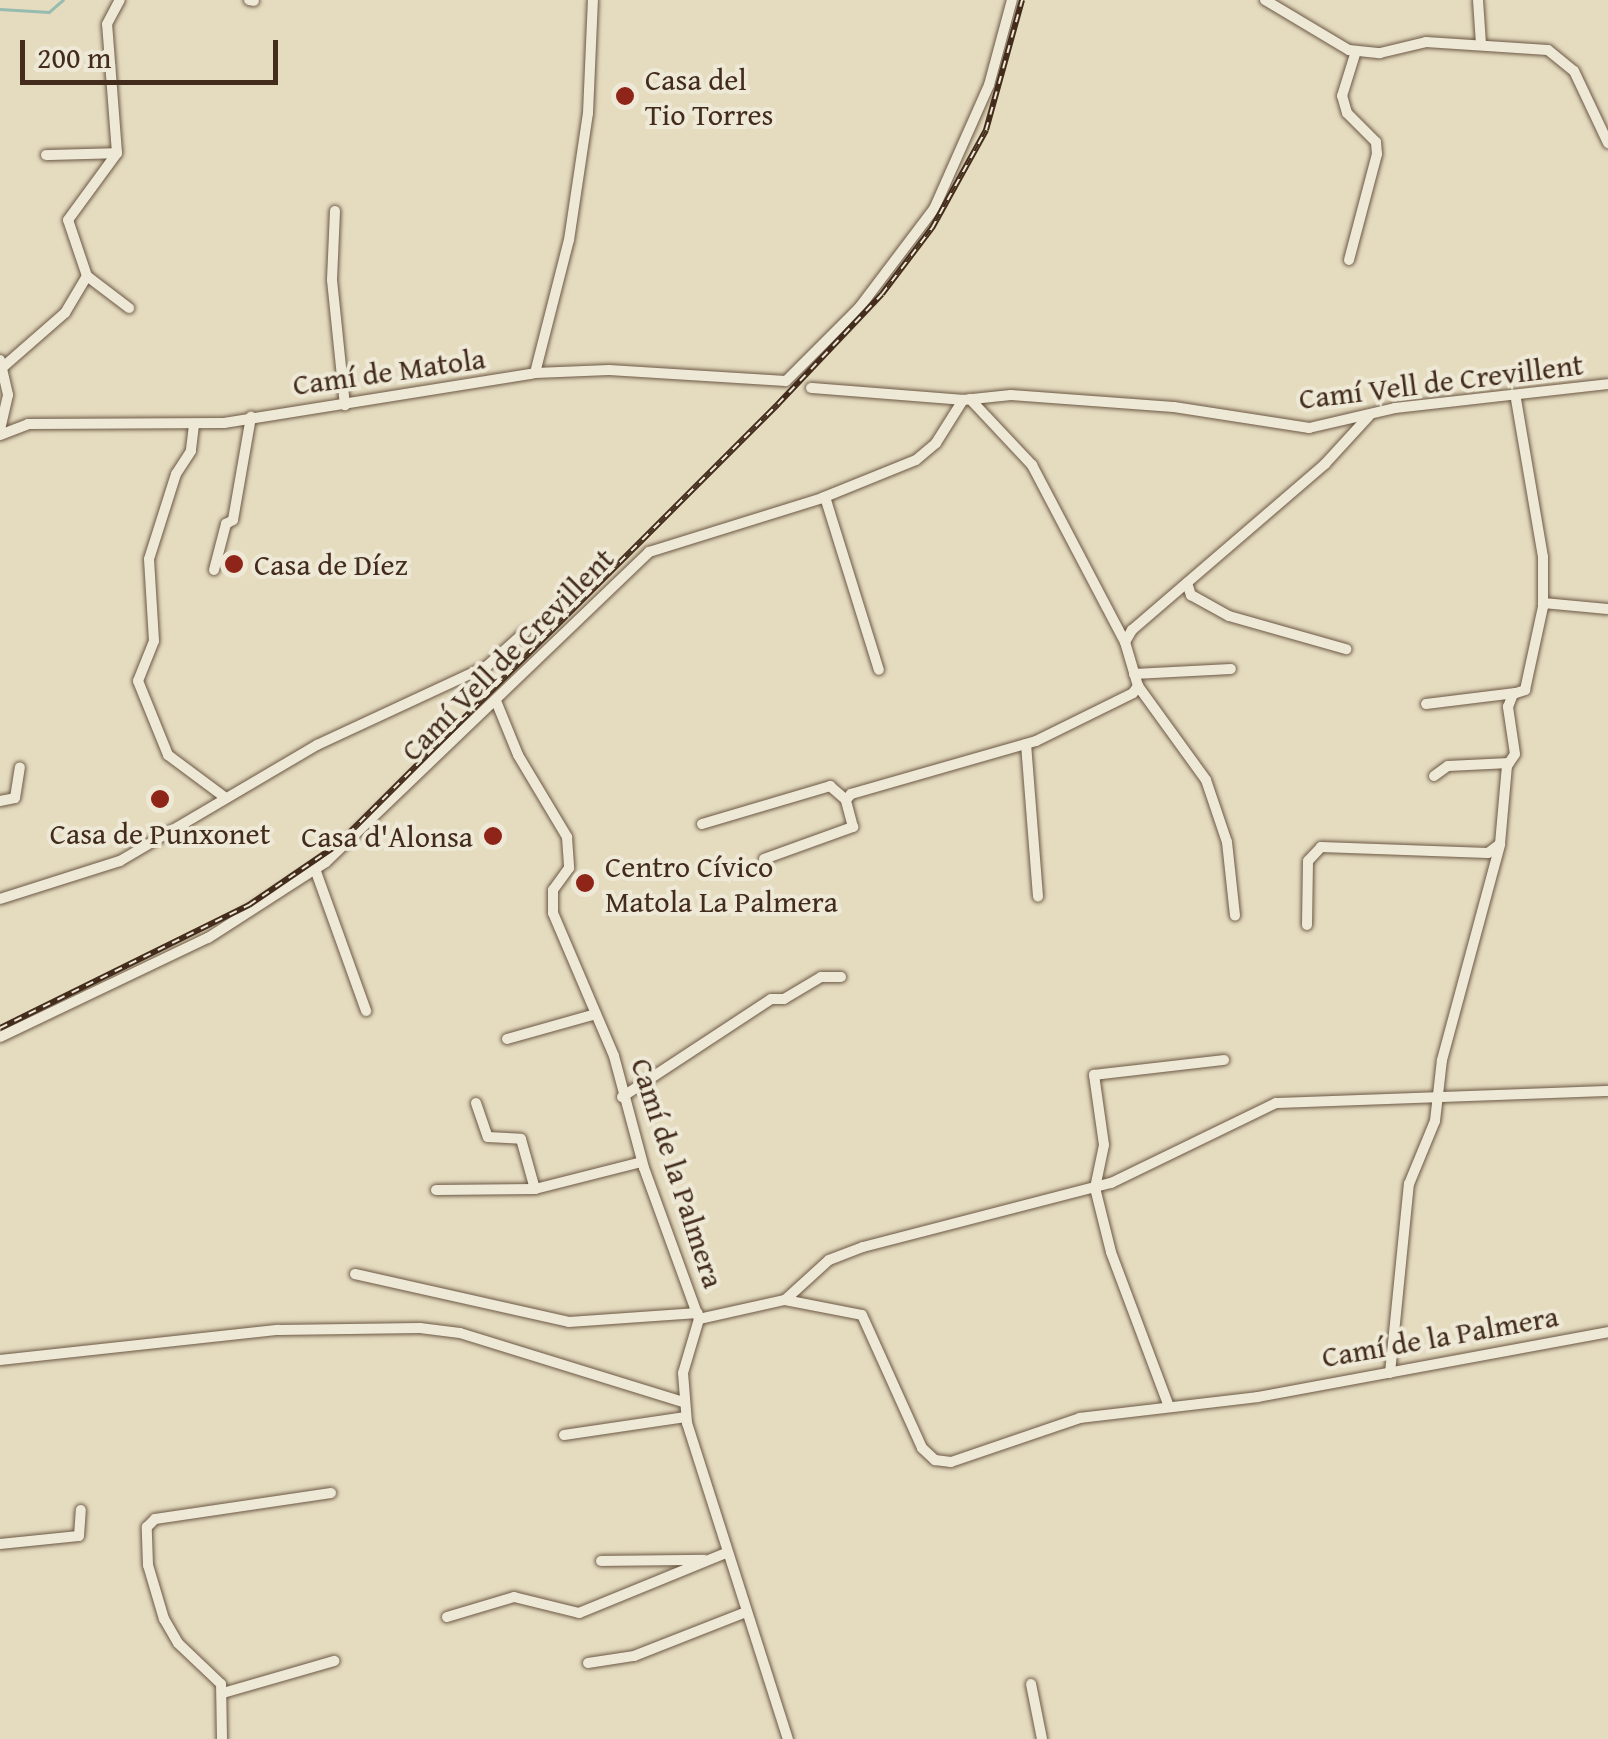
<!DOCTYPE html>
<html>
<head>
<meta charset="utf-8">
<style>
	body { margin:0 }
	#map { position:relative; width:1608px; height:1739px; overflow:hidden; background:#e5dcc0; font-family:"Gentium Book Plus",serif }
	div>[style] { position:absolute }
	.stream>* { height:2.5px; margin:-1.25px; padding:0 1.25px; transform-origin:1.25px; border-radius:1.25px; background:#96bcaf }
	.roads { filter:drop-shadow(0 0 2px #6c5844) drop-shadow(0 0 2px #6c5844) }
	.minor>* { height:10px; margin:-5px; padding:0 5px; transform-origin:5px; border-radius:5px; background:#eee8d6 }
	.rail>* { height:6px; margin-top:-3px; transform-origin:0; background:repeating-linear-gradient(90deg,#eee8d6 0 8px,#432c1b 0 16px); box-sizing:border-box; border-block:2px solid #432c1b }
	.dots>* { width:28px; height:28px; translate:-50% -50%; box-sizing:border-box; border:5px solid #eee8d6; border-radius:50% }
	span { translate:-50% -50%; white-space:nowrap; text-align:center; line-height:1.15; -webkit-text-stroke:8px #eee8d6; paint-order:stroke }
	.poi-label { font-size:30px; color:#432c1b }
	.left { translate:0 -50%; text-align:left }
	.right { translate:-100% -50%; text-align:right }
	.street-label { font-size:30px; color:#432c1b }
	.scale { position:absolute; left:20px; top:40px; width:258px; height:45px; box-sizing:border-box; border:5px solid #432c1b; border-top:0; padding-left:12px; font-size:30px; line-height:35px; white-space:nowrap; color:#432c1b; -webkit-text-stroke:8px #eee8d6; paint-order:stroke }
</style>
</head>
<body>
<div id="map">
	<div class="stream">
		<i style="left:0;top:9px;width:49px;rotate:3.5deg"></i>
		<i style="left:49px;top:12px;width:18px;rotate:-41deg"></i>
	</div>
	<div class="roads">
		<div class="minor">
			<i style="left:249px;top:0;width:5px;rotate:11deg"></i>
			<i style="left:1265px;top:0;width:98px;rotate:30.8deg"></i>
			<i style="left:1349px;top:50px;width:31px;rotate:6deg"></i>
			<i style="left:1380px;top:53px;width:47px;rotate:-13.4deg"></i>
			<i style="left:1426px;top:42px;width:122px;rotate:3.8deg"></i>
			<i style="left:1548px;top:50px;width:33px;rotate:39deg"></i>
			<i style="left:1574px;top:71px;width:80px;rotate:64.7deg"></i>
			<i style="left:1478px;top:0;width:44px;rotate:86.1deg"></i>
			<i style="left:46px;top:155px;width:71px;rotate:-1.6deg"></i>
			<i style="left:335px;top:211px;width:69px;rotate:92.5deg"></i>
			<i style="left:332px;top:280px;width:126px;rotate:84.1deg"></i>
			<i style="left:1349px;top:260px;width:110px;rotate:-75.2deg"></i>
			<i style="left:1377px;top:154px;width:12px;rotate:-95deg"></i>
			<i style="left:1376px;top:142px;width:41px;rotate:-135deg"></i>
			<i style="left:1347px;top:113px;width:18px;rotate:-106deg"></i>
			<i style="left:1342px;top:96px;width:47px;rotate:-72.7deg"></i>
			<i style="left:87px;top:276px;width:53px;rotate:37.3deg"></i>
			<i style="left:0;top:360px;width:36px;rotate:77deg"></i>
			<i style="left:8px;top:395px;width:35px;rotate:103deg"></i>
			<i style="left:3px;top:367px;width:82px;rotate:-41.1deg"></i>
			<i style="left:65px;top:313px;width:43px;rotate:-59.3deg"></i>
			<i style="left:87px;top:276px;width:59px;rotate:-108.7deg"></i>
			<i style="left:68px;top:220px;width:83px;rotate:-53.8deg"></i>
			<i style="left:117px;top:153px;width:129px;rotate:-94.4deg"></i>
			<i style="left:107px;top:24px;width:27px;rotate:-62deg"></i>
			<i style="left:535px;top:373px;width:137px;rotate:-75.7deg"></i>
			<i style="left:569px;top:240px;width:128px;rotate:-81.5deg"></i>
			<i style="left:588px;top:113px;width:113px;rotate:-87.5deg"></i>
			<i style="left:811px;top:388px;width:152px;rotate:4.5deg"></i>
			<i style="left:970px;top:399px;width:91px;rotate:46.8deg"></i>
			<i style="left:1032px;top:465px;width:200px;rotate:62.3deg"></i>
			<i style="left:194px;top:425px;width:26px;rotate:97deg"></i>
			<i style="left:191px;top:451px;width:27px;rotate:123deg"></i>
			<i style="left:176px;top:474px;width:89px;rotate:107.6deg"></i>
			<i style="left:149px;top:559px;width:82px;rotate:86.5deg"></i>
			<i style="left:154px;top:641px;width:43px;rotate:111.8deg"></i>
			<i style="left:138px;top:681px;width:80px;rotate:67.9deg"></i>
			<i style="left:168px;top:755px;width:72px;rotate:36.6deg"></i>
			<i style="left:0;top:435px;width:30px;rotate:-21deg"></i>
			<i style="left:28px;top:424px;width:196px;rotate:-0.3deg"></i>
			<i style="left:224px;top:423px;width:315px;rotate:-9.1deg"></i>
			<i style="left:535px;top:373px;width:74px;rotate:-2.3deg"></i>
			<i style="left:609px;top:370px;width:177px;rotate:3.6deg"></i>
			<i style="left:786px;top:381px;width:103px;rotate:-45deg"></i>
			<i style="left:859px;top:308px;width:124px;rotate:-52.9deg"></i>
			<i style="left:934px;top:209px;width:136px;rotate:-66.1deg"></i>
			<i style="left:989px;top:85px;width:88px;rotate:-74.9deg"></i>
			<i style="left:825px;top:497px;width:181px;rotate:72.7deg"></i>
			<i style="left:214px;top:570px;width:48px;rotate:-75.4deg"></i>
			<i style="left:226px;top:524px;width:8px;rotate:-30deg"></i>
			<i style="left:233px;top:520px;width:105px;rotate:-80.1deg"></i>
			<i style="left:1187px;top:583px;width:13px;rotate:72deg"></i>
			<i style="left:1191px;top:595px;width:43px;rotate:28.9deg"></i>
			<i style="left:1229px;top:616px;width:122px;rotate:15.8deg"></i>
			<i style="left:1543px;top:603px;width:65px;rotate:5.3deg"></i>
			<i style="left:1134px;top:674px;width:97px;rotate:-3deg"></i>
			<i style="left:1138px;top:686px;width:116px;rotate:54.1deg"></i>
			<i style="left:1206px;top:780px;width:65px;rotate:71.3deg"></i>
			<i style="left:1227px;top:842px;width:74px;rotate:83.8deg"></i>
			<i style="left:496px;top:701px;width:58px;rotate:67.8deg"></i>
			<i style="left:518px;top:755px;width:96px;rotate:59.1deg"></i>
			<i style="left:567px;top:837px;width:31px;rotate:86deg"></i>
			<i style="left:569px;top:868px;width:27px;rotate:126deg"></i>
			<i style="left:553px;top:890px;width:23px;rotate:90deg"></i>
			<i style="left:553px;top:913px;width:155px;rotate:66.9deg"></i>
			<i style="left:614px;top:1056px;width:116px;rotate:75deg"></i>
			<i style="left:644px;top:1168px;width:161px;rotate:70deg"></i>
			<i style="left:699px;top:1319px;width:56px;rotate:106.5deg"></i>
			<i style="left:683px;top:1373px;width:50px;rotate:85.4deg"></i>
			<i style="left:687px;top:1423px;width:332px;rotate:72.3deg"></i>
			<i style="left:1426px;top:704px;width:90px;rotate:-7deg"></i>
			<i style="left:1026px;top:744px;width:153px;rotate:85.5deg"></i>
			<i style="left:1434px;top:776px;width:17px;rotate:-36deg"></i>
			<i style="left:1448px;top:766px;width:61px;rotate:-2.8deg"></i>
			<i style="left:0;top:801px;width:15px;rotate:-11deg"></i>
			<i style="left:15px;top:798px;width:31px;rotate:-81deg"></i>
			<i style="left:702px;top:824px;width:134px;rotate:-16.5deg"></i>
			<i style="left:830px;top:786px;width:21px;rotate:41deg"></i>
			<i style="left:764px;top:859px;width:95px;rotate:-19.8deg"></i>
			<i style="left:853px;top:827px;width:28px;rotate:-105deg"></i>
			<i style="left:846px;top:800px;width:8px;rotate:-50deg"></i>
			<i style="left:851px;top:794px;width:192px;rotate:-16deg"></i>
			<i style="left:1036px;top:741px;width:108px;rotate:-26.3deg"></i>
			<i style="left:1133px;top:693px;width:9px;rotate:-54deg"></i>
			<i style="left:1138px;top:686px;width:46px;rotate:-106.5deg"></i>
			<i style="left:1125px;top:642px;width:14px;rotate:-60deg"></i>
			<i style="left:1132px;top:630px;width:255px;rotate:-40.7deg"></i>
			<i style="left:1325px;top:464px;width:65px;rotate:-47.5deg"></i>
			<i style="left:315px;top:869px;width:151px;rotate:70.2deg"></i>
			<i style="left:0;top:899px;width:126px;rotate:-17.6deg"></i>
			<i style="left:120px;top:861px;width:229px;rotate:-30.5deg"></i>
			<i style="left:317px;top:745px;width:187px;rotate:-24.9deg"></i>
			<i style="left:487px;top:666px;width:52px;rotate:-41.9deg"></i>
			<i style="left:1307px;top:925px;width:64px;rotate:-89.1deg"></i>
			<i style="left:1308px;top:861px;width:19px;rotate:-47deg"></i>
			<i style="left:1321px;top:847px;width:167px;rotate:2.1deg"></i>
			<i style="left:1488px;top:853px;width:15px;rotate:-37deg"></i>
			<i style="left:1500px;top:844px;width:78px;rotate:-84.9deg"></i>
			<i style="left:1507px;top:766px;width:14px;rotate:-56deg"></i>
			<i style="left:1515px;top:754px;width:48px;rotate:-98.5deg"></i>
			<i style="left:1508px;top:707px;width:14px;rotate:-69deg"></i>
			<i style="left:1513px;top:694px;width:13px;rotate:-18deg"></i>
			<i style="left:1525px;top:690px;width:85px;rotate:-77.8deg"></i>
			<i style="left:1543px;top:607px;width:50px;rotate:-90deg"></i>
			<i style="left:1543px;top:557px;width:160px;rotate:-99.7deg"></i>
			<i style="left:0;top:1037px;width:230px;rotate:-25.5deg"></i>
			<i style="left:208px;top:938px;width:140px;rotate:-32.8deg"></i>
			<i style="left:326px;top:862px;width:448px;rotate:-43.8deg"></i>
			<i style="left:649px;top:552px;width:181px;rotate:-17.3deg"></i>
			<i style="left:822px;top:498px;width:101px;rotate:-22deg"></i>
			<i style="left:916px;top:460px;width:26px;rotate:-40deg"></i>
			<i style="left:936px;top:443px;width:51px;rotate:-57.9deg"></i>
			<i style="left:963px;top:400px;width:48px;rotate:-5.9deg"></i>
			<i style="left:1011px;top:395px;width:163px;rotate:4.2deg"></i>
			<i style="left:1174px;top:407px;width:137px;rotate:8.8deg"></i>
			<i style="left:1309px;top:428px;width:88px;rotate:-13.1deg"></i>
			<i style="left:1395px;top:408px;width:214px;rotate:-6.4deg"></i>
			<i style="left:507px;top:1039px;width:92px;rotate:-15.7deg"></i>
			<i style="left:622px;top:1097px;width:178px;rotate:-33.3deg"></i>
			<i style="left:771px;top:999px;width:13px"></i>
			<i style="left:784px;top:999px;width:43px;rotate:-30.7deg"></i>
			<i style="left:821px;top:977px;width:20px"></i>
			<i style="left:476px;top:1103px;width:36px;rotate:71deg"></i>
			<i style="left:488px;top:1137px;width:33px;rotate:3deg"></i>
			<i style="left:521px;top:1139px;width:52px;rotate:74.4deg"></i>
			<i style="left:436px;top:1190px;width:99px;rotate:-0.6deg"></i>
			<i style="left:535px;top:1189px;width:110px;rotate:-14.2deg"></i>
			<i style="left:355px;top:1274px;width:219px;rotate:12.6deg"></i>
			<i style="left:569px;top:1322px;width:129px;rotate:-4deg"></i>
			<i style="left:785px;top:1300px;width:78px;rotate:11deg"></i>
			<i style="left:862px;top:1315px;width:146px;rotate:65.7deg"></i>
			<i style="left:922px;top:1448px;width:18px;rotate:43deg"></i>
			<i style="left:935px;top:1460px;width:16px;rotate:7deg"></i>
			<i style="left:951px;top:1462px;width:136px;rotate:-18.8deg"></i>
			<i style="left:1080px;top:1418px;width:179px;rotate:-6.7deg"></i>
			<i style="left:1258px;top:1397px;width:356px;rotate:-10.5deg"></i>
			<i style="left:699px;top:1319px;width:88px;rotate:-12.5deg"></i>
			<i style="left:785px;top:1300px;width:59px;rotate:-42.3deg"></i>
			<i style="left:829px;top:1260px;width:36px;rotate:-21deg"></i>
			<i style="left:863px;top:1247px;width:256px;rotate:-14.5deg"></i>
			<i style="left:1111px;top:1183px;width:183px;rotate:-25.9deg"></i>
			<i style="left:1276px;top:1103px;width:332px;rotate:-2.1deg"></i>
			<i style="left:0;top:1360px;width:280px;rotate:-6.2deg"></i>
			<i style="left:278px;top:1330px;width:142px;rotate:-0.8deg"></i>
			<i style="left:420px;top:1328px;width:40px;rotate:7.1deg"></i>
			<i style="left:460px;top:1333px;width:233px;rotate:17.2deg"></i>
			<i style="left:1390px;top:1373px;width:190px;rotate:-84.3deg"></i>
			<i style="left:1409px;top:1184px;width:68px;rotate:-67.6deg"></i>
			<i style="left:1435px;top:1121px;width:61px;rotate:-83.5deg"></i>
			<i style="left:1442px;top:1060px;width:223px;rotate:-74.9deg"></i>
			<i style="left:1168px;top:1404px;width:162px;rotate:-110.6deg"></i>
			<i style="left:1111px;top:1252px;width:66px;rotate:-104deg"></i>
			<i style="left:1095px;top:1188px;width:44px;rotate:-78.2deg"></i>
			<i style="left:1104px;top:1145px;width:71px;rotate:-98.1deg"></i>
			<i style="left:1094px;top:1075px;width:131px;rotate:-6.6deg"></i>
			<i style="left:564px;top:1435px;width:123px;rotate:-8.4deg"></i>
			<i style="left:0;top:1544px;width:79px;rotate:-5.8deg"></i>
			<i style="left:79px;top:1536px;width:26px;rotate:-86deg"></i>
			<i style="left:601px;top:1561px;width:103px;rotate:-0.6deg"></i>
			<i style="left:447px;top:1617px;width:70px;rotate:-16.6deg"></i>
			<i style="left:514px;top:1597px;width:67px;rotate:13.8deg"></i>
			<i style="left:579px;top:1613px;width:159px;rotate:-22.2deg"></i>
			<i style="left:588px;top:1663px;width:47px;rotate:-8.7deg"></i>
			<i style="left:634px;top:1656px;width:118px;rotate:-21.4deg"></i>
			<i style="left:1031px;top:1684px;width:56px;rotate:78.7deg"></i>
			<i style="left:223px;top:1693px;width:116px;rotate:-16.1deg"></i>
			<i style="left:222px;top:1739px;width:55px;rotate:-91deg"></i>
			<i style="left:221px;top:1684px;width:59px;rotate:-136.4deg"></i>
			<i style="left:178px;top:1643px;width:28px;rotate:-120deg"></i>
			<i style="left:164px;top:1619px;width:56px;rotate:-106.5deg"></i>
			<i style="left:148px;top:1565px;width:38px;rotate:-92deg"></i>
			<i style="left:147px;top:1527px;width:11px;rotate:-45deg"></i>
			<i style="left:155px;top:1519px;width:178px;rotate:-8.4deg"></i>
		</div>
	</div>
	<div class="rail">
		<i style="left:0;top:1028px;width:278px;rotate:-26.3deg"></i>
		<i style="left:249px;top:905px;width:107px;rotate:-34.3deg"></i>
		<i style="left:337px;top:845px;width:624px;rotate:-45deg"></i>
		<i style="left:778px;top:404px;width:151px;rotate:-46.6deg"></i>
		<i style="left:882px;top:294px;width:83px;rotate:-52.9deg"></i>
		<i style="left:932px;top:228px;width:112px;rotate:-61.1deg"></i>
		<i style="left:986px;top:130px;width:135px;rotate:-74.5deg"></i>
	</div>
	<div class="dots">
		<i style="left:625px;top:96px;background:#8f2418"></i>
		<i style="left:234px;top:564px;background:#8f2418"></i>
		<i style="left:160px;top:799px;background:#8f2418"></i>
		<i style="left:493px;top:836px;background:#8f2418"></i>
		<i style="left:585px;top:883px;background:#8f2418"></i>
	</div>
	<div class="poi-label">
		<span class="left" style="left:645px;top:96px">Casa del<br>Tio Torres</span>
		<span class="left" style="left:254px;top:564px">Casa de Díez</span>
		<span style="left:160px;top:833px">Casa de Punxonet</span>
		<span class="right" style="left:473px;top:836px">Casa d'Alonsa</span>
		<span class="left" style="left:605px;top:883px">Centro Cívico<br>Matola La Palmera</span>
	</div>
	<div class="street-label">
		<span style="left:389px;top:371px;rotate:-8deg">Camí de Matola</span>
		<span style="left:1441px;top:381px;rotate:-7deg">Camí Vell de Crevillent</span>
		<span style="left:507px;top:654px;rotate:-45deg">Camí Vell de Crevillent</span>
		<span style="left:678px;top:1173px;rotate:72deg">Camí de la Palmera</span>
		<span style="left:1440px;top:1336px;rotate:-10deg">Camí de la Palmera</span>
	</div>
	<div class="scale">200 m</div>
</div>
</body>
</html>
